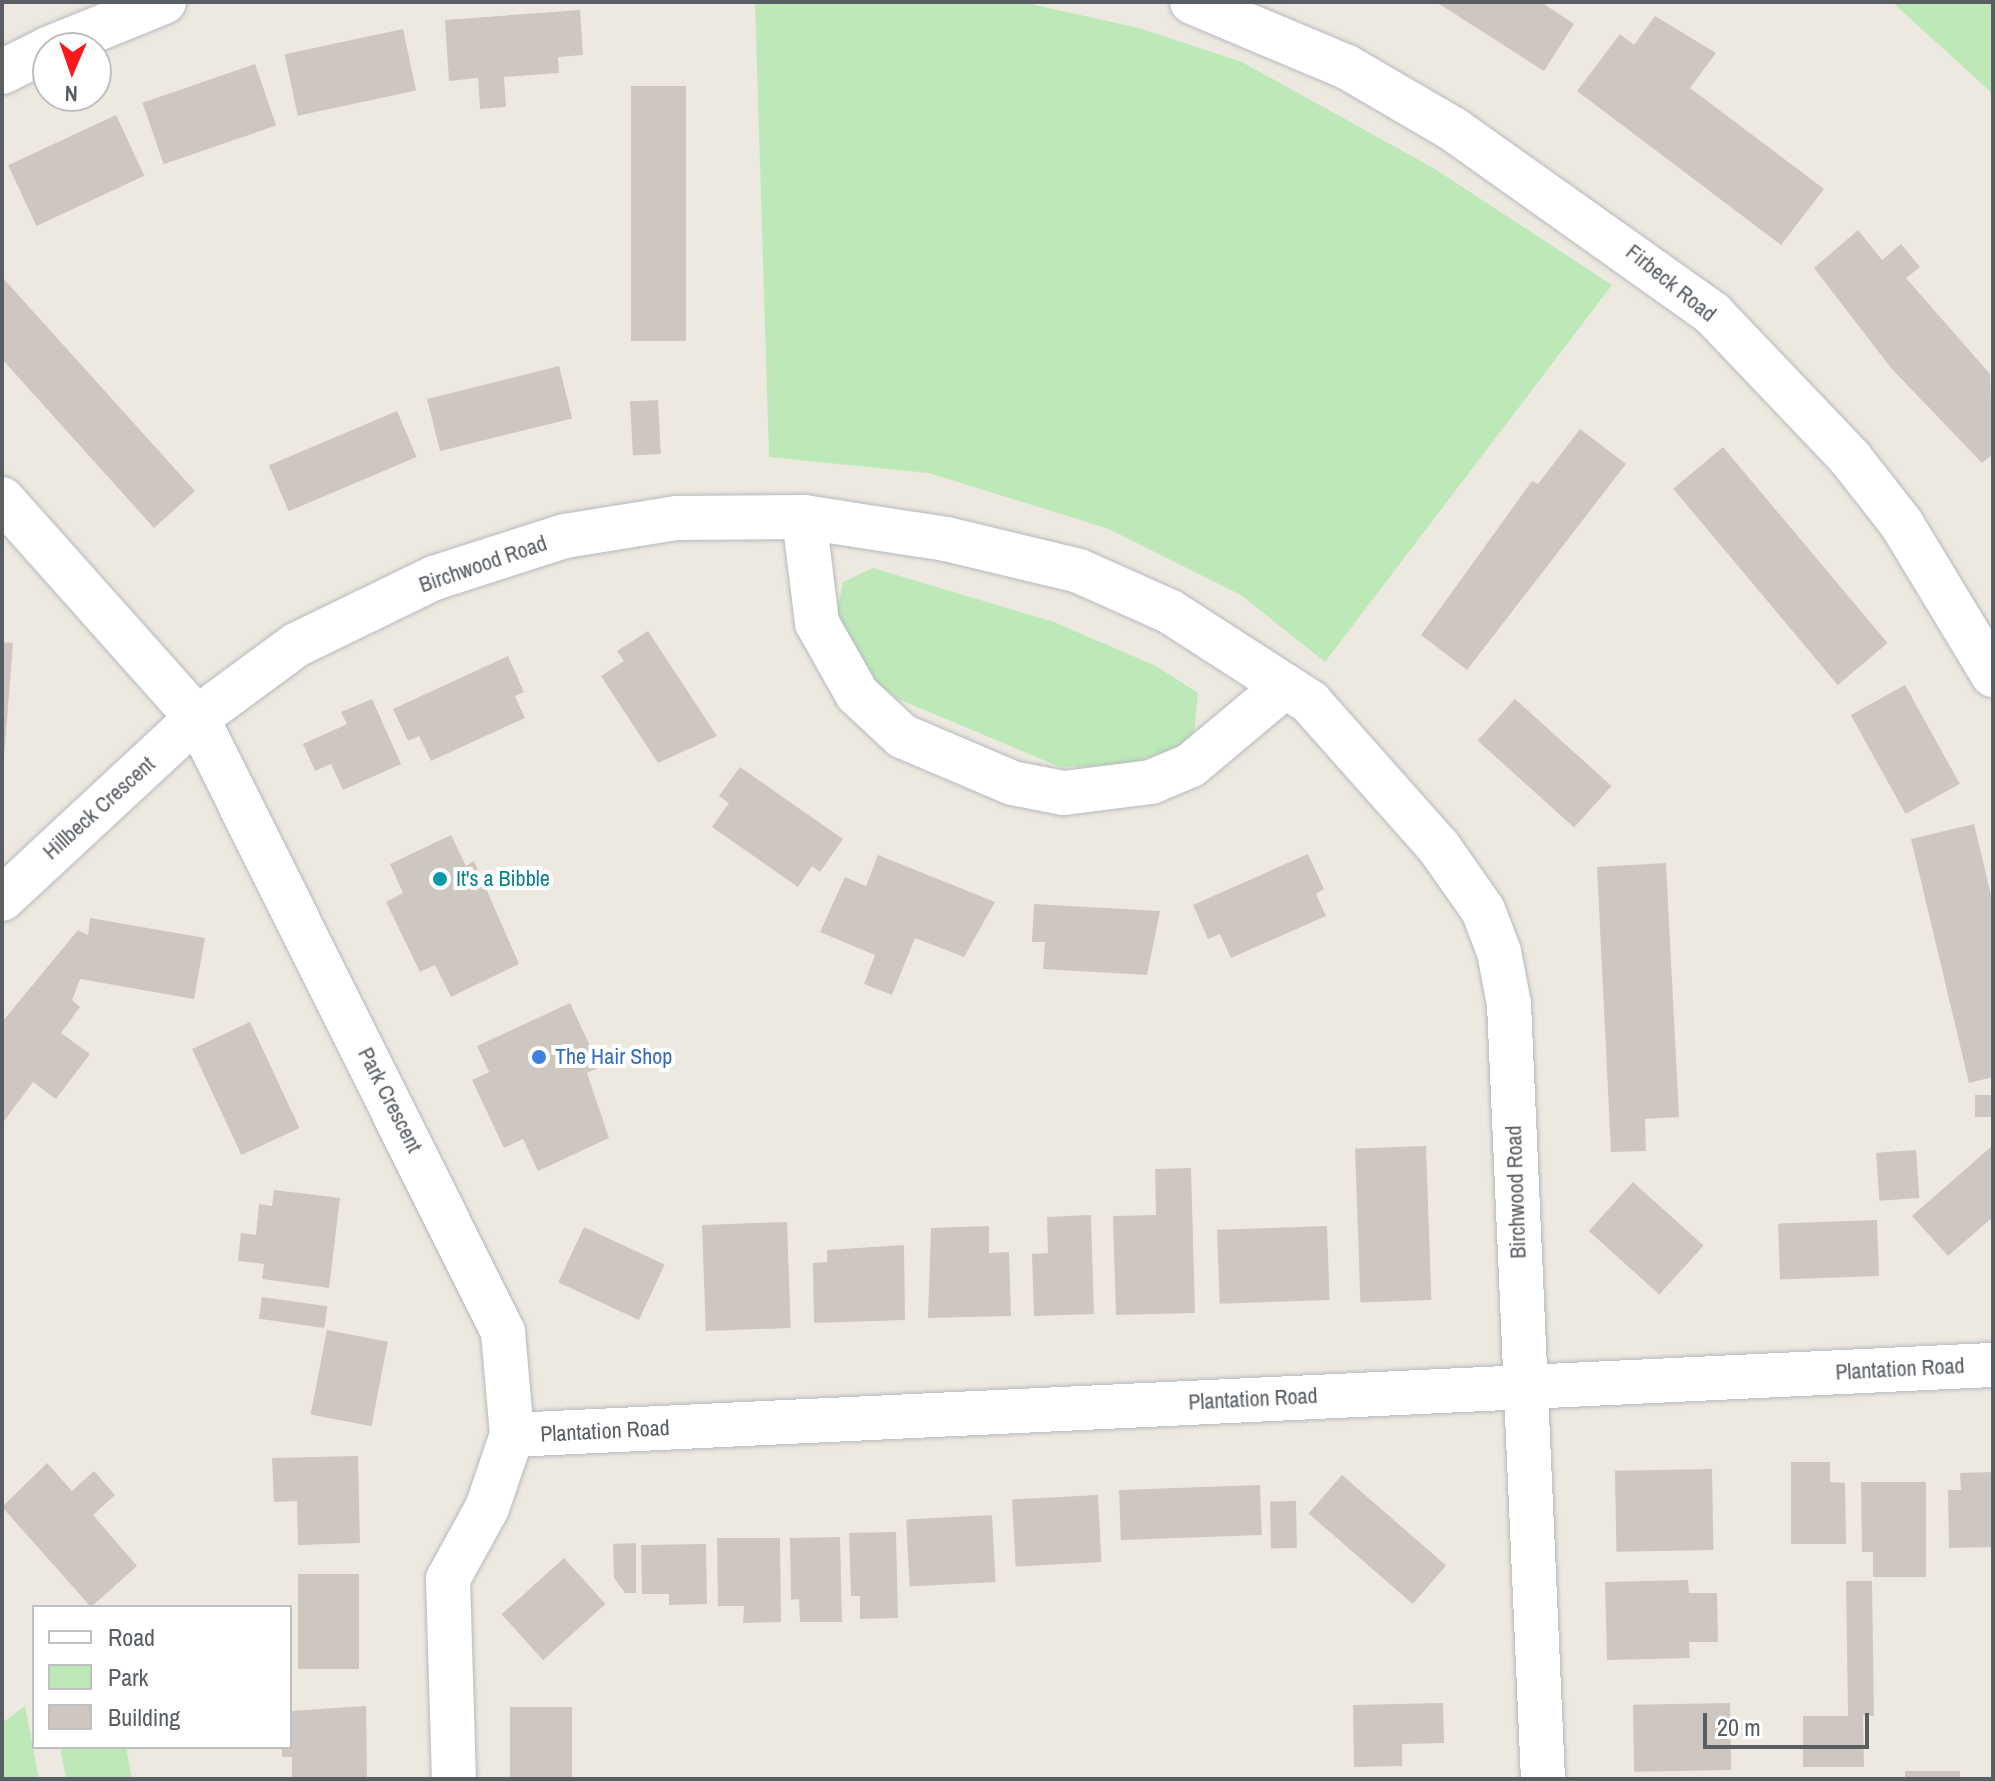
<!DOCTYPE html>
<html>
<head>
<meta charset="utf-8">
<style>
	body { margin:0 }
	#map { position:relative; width:1995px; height:1781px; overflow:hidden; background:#eee9e0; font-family:"Archivo Narrow",sans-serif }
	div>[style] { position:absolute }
	.green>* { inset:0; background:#bde9b9 }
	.building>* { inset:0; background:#cec7c1; transform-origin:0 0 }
	.roads { filter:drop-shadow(0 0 2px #b6b9be) drop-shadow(0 0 2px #b6b9be) }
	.minor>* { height:44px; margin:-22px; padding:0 22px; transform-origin:22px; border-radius:22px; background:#fff }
	.dots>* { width:22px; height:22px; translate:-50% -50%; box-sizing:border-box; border:4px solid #fff; border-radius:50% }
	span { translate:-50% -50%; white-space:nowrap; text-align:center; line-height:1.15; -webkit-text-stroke:8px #fff; paint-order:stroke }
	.street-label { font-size:22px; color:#595e63 }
	.culture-label { font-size:22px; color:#0d838f }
	.left { translate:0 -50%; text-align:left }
	.shop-label { font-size:22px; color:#366cbe }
	.frame { position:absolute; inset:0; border:4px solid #595e63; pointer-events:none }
	.legend { position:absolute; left:32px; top:1605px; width:260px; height:144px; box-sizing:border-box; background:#fff; border:2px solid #bdbfc1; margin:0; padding:10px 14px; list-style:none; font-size:24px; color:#595e63 }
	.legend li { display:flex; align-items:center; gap:16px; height:40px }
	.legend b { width:40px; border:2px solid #bdbfc1 }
	.north { position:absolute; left:32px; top:32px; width:80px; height:80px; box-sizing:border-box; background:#fff; border:2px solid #bdbfc1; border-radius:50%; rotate:182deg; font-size:22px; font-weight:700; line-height:32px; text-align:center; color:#595e63 }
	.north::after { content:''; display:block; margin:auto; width:28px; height:36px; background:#fc181b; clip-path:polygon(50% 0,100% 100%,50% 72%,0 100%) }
	.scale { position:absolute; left:1703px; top:1713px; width:166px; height:36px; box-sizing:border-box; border:4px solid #595e63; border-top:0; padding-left:10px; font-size:24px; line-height:28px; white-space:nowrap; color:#595e63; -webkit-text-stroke:6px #fff; paint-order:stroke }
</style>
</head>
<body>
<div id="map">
	<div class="green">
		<i style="clip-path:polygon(755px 2px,1021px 2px,1139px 28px,1242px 62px,1435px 169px,1612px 285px,1325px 662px,1241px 595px,1109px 529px,929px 473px,769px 457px)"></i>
		<i style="clip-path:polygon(1892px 2px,1993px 2px,1993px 94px)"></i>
		<i style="clip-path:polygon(873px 568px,1054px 622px,1156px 666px,1198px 693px,1194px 733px,1171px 752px,1121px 765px,1060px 767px,896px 698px,869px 676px,837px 613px,843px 582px)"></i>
		<i style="clip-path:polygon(25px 1706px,39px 1779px,2px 1779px,2px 1723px)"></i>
		<i style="clip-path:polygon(60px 1747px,126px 1747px,132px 1779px,66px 1779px)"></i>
	</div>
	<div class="building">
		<i style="clip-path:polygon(1436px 2px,1541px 2px,1574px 24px,1544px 71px)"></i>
		<i style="clip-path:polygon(580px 10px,583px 55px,558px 57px,559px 73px,504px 77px,506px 107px,480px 109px,478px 78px,449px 81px,445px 20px)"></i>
		<i style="clip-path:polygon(1655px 16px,1716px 53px,1690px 88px,1824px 189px,1781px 245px,1577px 91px,1620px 34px,1634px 45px)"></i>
		<i style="left:403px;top:29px;width:63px;height:121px;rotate:78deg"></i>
		<i style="left:255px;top:64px;width:65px;height:119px;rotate:71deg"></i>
		<i style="left:631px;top:86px;width:55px;height:255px"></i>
		<i style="left:116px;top:115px;width:67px;height:119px;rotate:65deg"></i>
		<i style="clip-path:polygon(1858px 230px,1882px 260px,1901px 244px,1920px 267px,1906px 278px,1990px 374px,1993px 454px,1982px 463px,1891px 368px,1814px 268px)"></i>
		<i style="clip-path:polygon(2px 277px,195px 491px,154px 528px,2px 359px)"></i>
		<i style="left:559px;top:366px;width:54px;height:136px;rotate:76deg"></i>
		<i style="left:658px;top:400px;width:54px;height:28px;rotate:87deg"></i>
		<i style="left:397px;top:411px;width:50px;height:139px;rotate:67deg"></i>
		<i style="clip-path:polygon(1580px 429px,1626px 464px,1467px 670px,1421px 635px,1532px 481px,1538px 484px)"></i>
		<i style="left:1723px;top:447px;width:256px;height:65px;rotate:50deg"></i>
		<i style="clip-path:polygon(648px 631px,717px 736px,658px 763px,601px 676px,624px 661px,617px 651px)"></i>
		<i style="clip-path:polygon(2px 642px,13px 643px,4px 758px,2px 758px)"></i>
		<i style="clip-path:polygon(508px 656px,524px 692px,515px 696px,525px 718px,431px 761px,419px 736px,408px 741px,393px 709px)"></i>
		<i style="left:1905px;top:685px;width:113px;height:62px;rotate:61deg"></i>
		<i style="clip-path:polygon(372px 699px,401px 764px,343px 790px,331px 764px,315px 771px,303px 744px,347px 724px,341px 712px)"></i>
		<i style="left:1515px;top:699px;width:130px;height:56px;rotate:42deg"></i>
		<i style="clip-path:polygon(740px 767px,843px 839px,820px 872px,812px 866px,798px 887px,712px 827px,729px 803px,719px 796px)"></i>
		<i style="clip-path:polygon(1974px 824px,1993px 903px,1993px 1077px,1969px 1083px,1911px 839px)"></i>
		<i style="clip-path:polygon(451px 835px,466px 866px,474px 861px,519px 964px,451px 997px,435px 965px,420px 972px,386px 902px,403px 893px,390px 864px)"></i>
		<i style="clip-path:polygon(1308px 854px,1324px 889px,1316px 894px,1326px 916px,1231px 958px,1220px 934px,1208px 939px,1193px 905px)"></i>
		<i style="clip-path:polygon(878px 855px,995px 902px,964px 957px,915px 938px,892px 995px,864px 984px,875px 955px,820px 932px,845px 877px,866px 886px)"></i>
		<i style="clip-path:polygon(1666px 863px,1679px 1117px,1645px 1119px,1646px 1151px,1611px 1152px,1597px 867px)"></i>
		<i style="clip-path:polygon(1034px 904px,1160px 911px,1147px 975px,1043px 969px,1045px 942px,1032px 942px)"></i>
		<i style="clip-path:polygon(90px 918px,205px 938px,194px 999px,80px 979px,72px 1000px,80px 1007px,61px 1033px,90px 1054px,56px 1099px,33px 1082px,2px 1124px,2px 1022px,78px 930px,88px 935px)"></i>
		<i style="clip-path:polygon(570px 1003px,600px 1067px,587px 1073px,609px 1138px,538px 1171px,523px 1139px,504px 1148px,472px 1080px,489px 1072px,477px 1046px)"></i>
		<i style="left:250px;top:1022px;width:117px;height:64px;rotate:65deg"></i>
		<i style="left:1993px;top:1095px;width:22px;height:18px;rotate:90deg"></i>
		<i style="clip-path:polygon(1993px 1145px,1993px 1217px,1948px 1256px,1912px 1216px)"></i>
		<i style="left:1426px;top:1146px;width:154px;height:71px;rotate:88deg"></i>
		<i style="left:1916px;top:1150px;width:48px;height:40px;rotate:86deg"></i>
		<i style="clip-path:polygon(1191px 1168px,1195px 1313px,1116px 1315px,1113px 1216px,1156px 1215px,1155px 1169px)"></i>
		<i style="left:1633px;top:1182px;width:95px;height:66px;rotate:42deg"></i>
		<i style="clip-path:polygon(274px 1190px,340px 1198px,329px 1288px,262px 1279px,264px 1264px,238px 1261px,241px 1233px,256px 1235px,259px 1204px,272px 1206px)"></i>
		<i style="clip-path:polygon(1091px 1215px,1094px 1314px,1034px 1316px,1032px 1254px,1048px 1253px,1047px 1217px)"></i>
		<i style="left:1877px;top:1220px;width:56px;height:99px;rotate:88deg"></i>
		<i style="left:787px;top:1222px;width:106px;height:85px;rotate:88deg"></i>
		<i style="clip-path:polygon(989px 1226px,989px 1253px,1009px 1252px,1011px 1316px,928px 1318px,931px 1228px)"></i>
		<i style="left:1327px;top:1226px;width:74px;height:110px;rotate:88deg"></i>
		<i style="left:584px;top:1227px;width:89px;height:61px;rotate:25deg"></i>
		<i style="clip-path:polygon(904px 1245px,905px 1320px,814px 1323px,813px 1263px,827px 1262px,827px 1250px)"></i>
		<i style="left:262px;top:1297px;width:66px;height:22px;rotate:8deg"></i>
		<i style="left:327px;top:1330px;width:62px;height:86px;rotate:11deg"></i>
		<i style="clip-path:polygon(358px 1456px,360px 1543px,298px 1545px,297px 1501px,274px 1502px,272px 1458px)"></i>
		<i style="clip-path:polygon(1791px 1462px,1830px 1462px,1830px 1482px,1845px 1483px,1846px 1544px,1791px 1544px)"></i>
		<i style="clip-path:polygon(47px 1463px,72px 1491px,94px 1471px,115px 1495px,93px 1515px,137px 1566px,91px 1607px,2px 1507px)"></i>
		<i style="left:1712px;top:1469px;width:81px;height:97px;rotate:89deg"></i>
		<i style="clip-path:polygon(1993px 1472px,1993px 1547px,1949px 1548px,1948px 1490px,1961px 1490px,1960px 1473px)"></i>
		<i style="left:1342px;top:1475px;width:138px;height:51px;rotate:41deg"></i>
		<i style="clip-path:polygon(1861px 1482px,1926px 1482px,1926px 1577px,1873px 1577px,1873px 1552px,1862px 1552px)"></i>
		<i style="left:1260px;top:1485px;width:50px;height:141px;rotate:88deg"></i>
		<i style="left:1098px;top:1495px;width:67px;height:86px;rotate:87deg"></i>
		<i style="left:1296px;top:1501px;width:47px;height:26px;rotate:89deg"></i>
		<i style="left:992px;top:1515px;width:67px;height:86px;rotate:87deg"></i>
		<i style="clip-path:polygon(896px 1532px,898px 1618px,860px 1619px,860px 1596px,851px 1596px,849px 1533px)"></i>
		<i style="clip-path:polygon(840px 1537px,842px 1622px,800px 1622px,799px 1599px,791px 1600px,790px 1538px)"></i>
		<i style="clip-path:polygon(717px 1538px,780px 1538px,781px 1622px,743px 1623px,744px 1606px,718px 1606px)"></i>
		<i style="clip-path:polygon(636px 1543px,636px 1593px,625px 1593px,614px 1578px,613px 1544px)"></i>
		<i style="clip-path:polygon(706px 1544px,707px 1604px,669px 1605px,669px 1594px,642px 1594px,641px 1545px)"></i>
		<i style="left:564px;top:1558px;width:62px;height:84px;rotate:48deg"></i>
		<i style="left:298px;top:1574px;width:61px;height:95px"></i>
		<i style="clip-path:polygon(1688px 1580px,1689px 1593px,1717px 1593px,1718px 1642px,1689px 1642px,1690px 1658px,1607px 1660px,1605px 1582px)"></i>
		<i style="clip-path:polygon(1846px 1581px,1872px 1581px,1874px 1716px,1863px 1715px,1864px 1767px,1803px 1767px,1803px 1716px,1848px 1716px)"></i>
		<i style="clip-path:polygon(1443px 1703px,1444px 1743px,1402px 1744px,1402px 1766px,1354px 1767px,1353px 1705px)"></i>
		<i style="left:1730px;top:1703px;width:67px;height:97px;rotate:89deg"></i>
		<i style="clip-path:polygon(366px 1706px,367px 1779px,292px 1779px,292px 1757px,282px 1757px,282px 1747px,290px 1747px,290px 1711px)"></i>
		<i style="left:510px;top:1707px;width:62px;height:72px"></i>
		<i style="left:1905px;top:1771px;width:55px;height:8px"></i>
	</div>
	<div class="roads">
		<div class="minor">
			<i style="left:1192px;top:2px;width:168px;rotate:22.8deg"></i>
			<i style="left:1347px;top:67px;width:123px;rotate:30.3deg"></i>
			<i style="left:1453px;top:129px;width:319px;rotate:35.4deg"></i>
			<i style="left:1713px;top:314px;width:199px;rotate:46.4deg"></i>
			<i style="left:1850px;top:458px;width:83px;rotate:51.9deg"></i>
			<i style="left:1901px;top:523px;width:178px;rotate:58.8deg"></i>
			<i style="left:50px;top:48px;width:123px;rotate:-22deg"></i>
			<i style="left:2px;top:72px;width:51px;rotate:-26.6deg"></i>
			<i style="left:2px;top:499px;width:293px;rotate:48.3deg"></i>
			<i style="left:197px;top:718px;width:686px;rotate:63.51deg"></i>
			<i style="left:503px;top:1332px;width:103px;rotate:85deg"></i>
			<i style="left:512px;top:1435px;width:77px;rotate:108.9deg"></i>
			<i style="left:487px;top:1508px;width:81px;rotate:118.8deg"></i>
			<i style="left:448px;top:1579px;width:200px;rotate:88.3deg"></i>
			<i style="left:804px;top:517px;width:107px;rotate:83deg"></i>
			<i style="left:817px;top:623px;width:81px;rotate:60.6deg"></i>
			<i style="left:857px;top:694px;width:62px;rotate:43deg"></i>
			<i style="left:902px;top:736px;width:120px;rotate:23.1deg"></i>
			<i style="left:1012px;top:783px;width:53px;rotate:10.9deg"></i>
			<i style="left:1064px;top:793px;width:88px;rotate:-7.2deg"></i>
			<i style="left:1151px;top:782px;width:43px;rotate:-23deg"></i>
			<i style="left:1191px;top:765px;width:123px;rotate:-40deg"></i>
			<i style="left:2px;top:899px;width:266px;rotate:-42.9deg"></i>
			<i style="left:197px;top:718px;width:123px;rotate:-36.4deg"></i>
			<i style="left:296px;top:645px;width:153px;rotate:-25.9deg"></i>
			<i style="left:434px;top:578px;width:138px;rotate:-17.8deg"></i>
			<i style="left:565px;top:536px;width:112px;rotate:-9.2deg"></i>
			<i style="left:676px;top:518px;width:128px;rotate:-0.4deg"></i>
			<i style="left:804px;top:517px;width:144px;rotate:8.8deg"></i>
			<i style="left:946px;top:539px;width:137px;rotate:13.5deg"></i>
			<i style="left:1079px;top:571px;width:98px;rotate:24deg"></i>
			<i style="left:1169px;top:611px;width:168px;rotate:32.8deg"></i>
			<i style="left:1310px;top:702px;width:193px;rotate:48.4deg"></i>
			<i style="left:1438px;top:846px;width:78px;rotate:54.9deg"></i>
			<i style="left:1483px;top:910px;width:45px;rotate:69.1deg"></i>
			<i style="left:1499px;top:952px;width:53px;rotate:79.1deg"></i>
			<i style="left:1509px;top:1004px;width:776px;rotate:87.49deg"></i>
			<i style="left:512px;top:1435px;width:1483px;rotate:-2.71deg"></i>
		</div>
	</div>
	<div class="dots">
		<i style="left:440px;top:879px;background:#0f9aa8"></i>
		<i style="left:539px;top:1057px;background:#3f7fe0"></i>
	</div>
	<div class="street-label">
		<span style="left:1671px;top:283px;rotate:39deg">Firbeck Road</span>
		<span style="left:483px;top:564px;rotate:-19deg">Birchwood Road</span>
		<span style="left:99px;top:808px;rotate:-42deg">Hillbeck Crescent</span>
		<span style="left:390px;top:1100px;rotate:63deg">Park Crescent</span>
		<span style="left:1516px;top:1192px;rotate:-92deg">Birchwood Road</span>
		<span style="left:1900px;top:1369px;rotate:-3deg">Plantation Road</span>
		<span style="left:1253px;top:1399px;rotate:-3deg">Plantation Road</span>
		<span style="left:605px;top:1431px;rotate:-3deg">Plantation Road</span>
	</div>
	<div class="culture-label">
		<span class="left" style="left:456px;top:879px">It's a Bibble</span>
	</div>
	<div class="shop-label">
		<span class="left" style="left:555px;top:1057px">The Hair Shop</span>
	</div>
	<div class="frame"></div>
	<ul class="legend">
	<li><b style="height:10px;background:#fff"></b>Road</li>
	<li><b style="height:22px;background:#bde9b9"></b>Park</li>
	<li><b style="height:22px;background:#cec7c1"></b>Building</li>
	</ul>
	<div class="north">N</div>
	<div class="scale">20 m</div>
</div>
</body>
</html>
